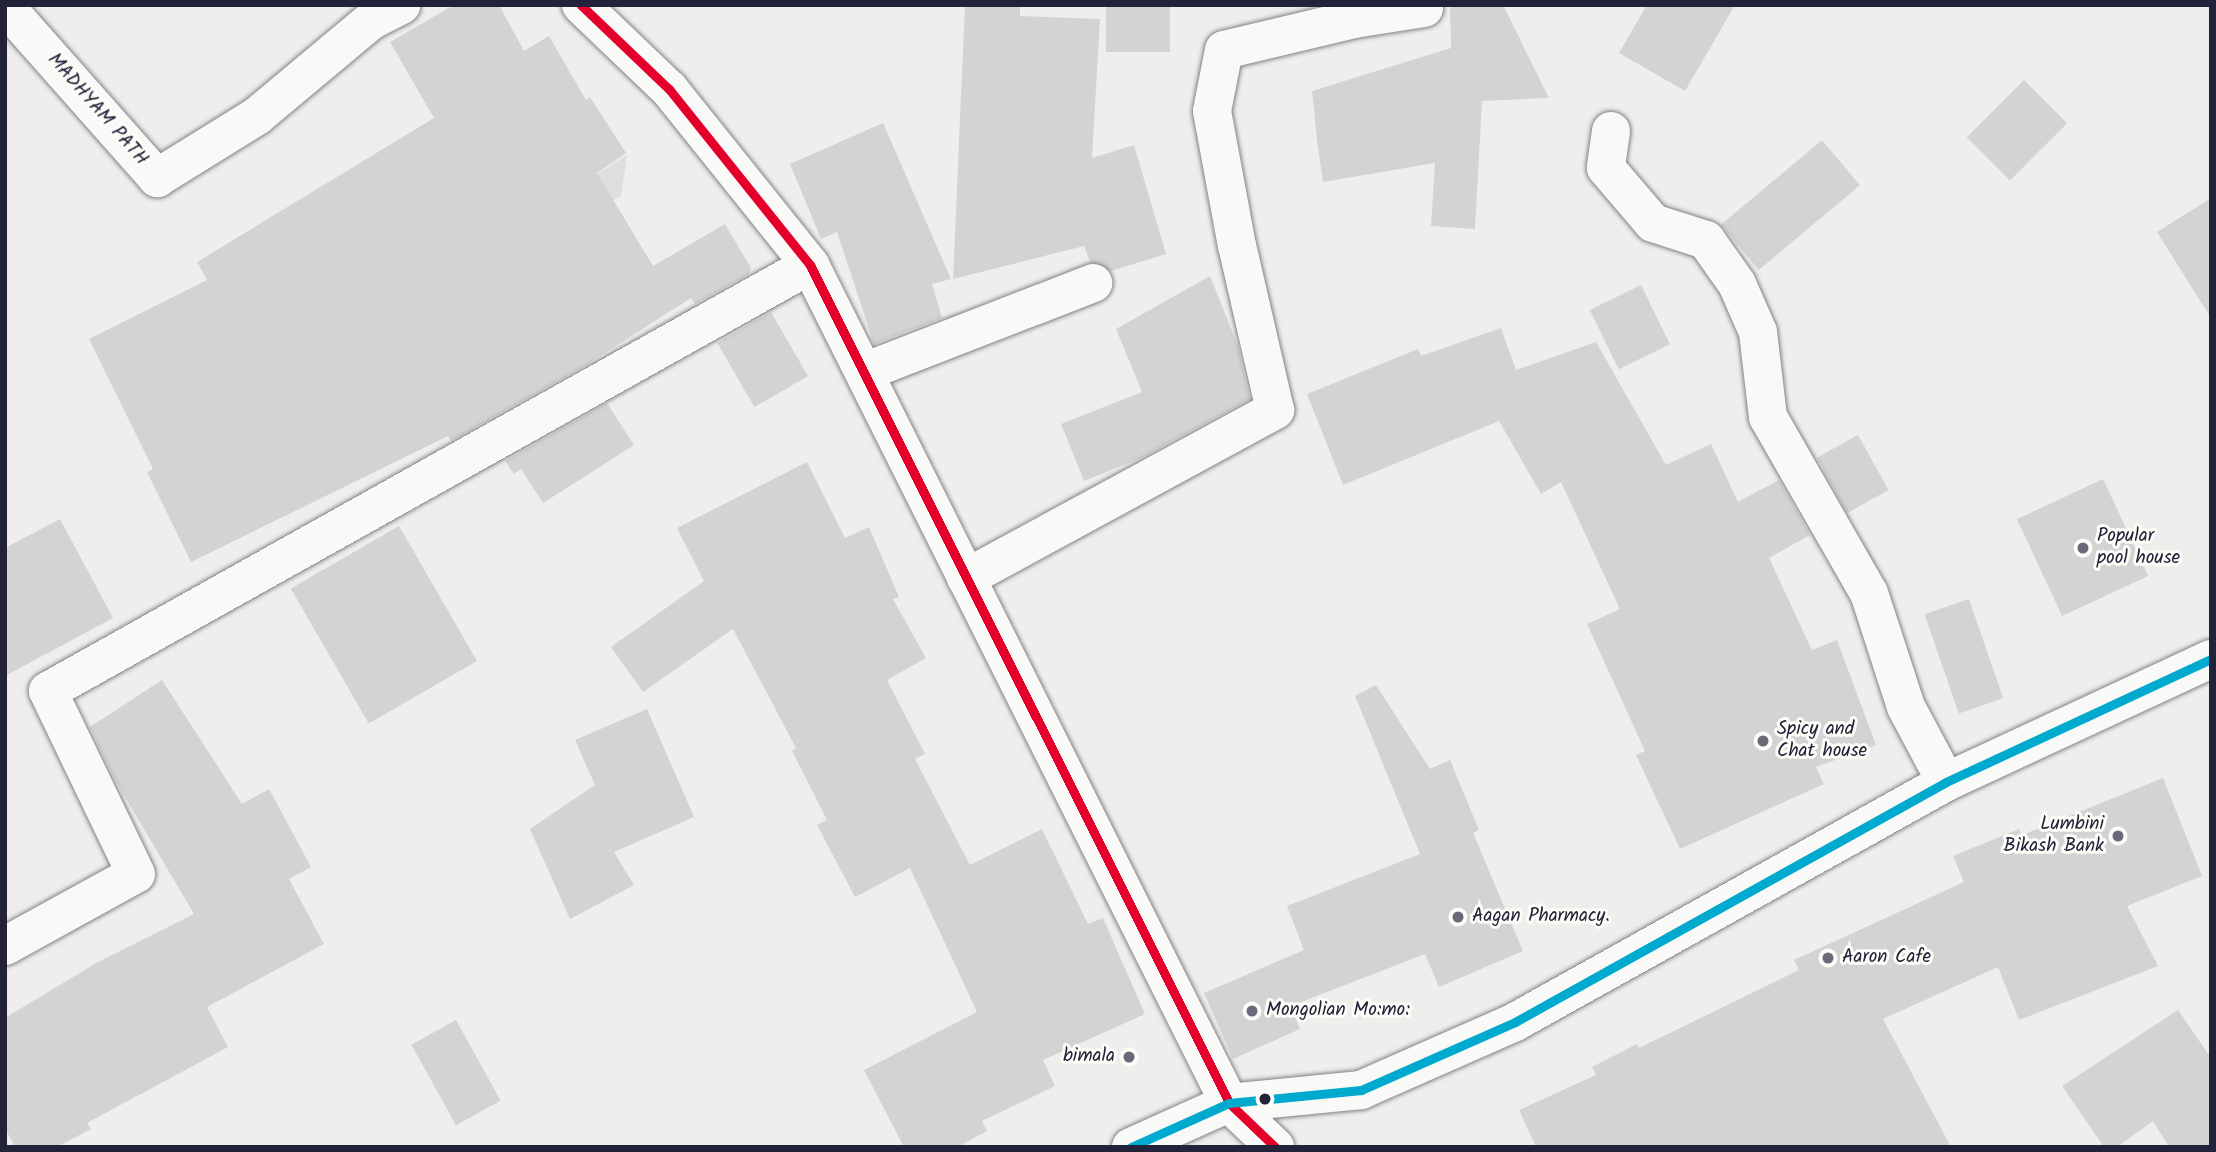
<!DOCTYPE html>
<html>
<head>
<meta charset="utf-8">
<style>
	body { margin:0 }
	#map { position:relative; width:2216px; height:1152px; overflow:hidden; background:#efeeed; font-family:Kalam,sans-serif }
	div>[style] { position:absolute }
	.built>* { inset:0; background:#dfdede }
	.building>* { inset:0; background:#d4d3d4; transform-origin:0 0 }
	.roads { filter:drop-shadow(0 0 2px #838287) drop-shadow(0 0 2px #838287) }
	.minor>* { height:38px; margin:-19px; padding:0 19px; transform-origin:19px; border-radius:19px; background:#f9f9f7 }
	.primary>* { height:38px; margin:-19px; padding:0 19px; transform-origin:19px; border-radius:19px; background:#f9f9f7 }
	.bus-1>* { height:9px; margin:-4.5px; padding:0 4.5px; transform-origin:4.5px; border-radius:4.5px; background:#e4002b }
	.bus-2>* { height:9px; margin:-4.5px; padding:0 4.5px; transform-origin:4.5px; border-radius:4.5px; background:#00a9ce }
	.dots>* { width:19px; height:19px; translate:-50% -50%; box-sizing:border-box; border:4px solid #fdfcf7; border-radius:50% }
	span { translate:-50% -50%; white-space:nowrap; text-align:center; line-height:1.15; -webkit-text-stroke:6px #fdfcf7; paint-order:stroke }
	.street-label { font-size:19px; color:#22223b }
	.poi-label { font-size:19px; color:#22223b }
	.left { translate:0 -50%; text-align:left }
	.right { translate:-100% -50%; text-align:right }
	.frame { position:absolute; inset:0; border:7px solid #22223b; pointer-events:none }
</style>
</head>
<body>
<div id="map">
	<div class="built">
		<i style="clip-path:polygon(627px 155px,621px 196px,576px 219px,526px 220px)"></i>
	</div>
	<div class="building">
		<i style="clip-path:polygon(454px 5px,499px 5px,524px 51px,549px 36px,586px 100px,590px 97px,626px 153px,597px 173px,653px 266px,725px 224px,751px 268px,749px 274px,695px 304px,691px 298px,586px 365px,451px 441px,448px 436px,191px 562px,147px 472px,153px 469px,89px 339px,207px 280px,197px 262px,434px 118px,390px 42px)"></i>
		<i style="clip-path:polygon(965px 5px,1020px 5px,1020px 16px,1100px 19px,1092px 158px,1134px 145px,1166px 254px,1111px 271px,1090px 262px,1084px 246px,953px 279px)"></i>
		<i style="left:1106px;top:5px;width:64px;height:47px"></i>
		<i style="clip-path:polygon(1450px 5px,1503px 5px,1549px 98px,1482px 101px,1475px 229px,1431px 226px,1435px 163px,1323px 182px,1317px 140px,1312px 91px,1451px 48px)"></i>
		<i style="clip-path:polygon(1647px 5px,1735px 5px,1685px 91px,1619px 53px)"></i>
		<i style="left:2024px;top:80px;width:61px;height:81px;rotate:45deg"></i>
		<i style="clip-path:polygon(883px 123px,951px 279px,932px 284px,942px 318px,874px 344px,837px 232px,821px 239px,790px 164px)"></i>
		<i style="left:1822px;top:140px;width:59px;height:132px;rotate:50deg"></i>
		<i style="clip-path:polygon(2211px 198px,2211px 318px,2157px 232px)"></i>
		<i style="clip-path:polygon(1210px 276px,1238px 346px,1250px 399px,1141px 458px,1084px 481px,1061px 424px,1142px 392px,1116px 329px)"></i>
		<i style="left:1641px;top:285px;width:66px;height:57px;rotate:64deg"></i>
		<i style="left:771px;top:312px;width:74px;height:62px;rotate:60deg"></i>
		<i style="clip-path:polygon(1501px 328px,1516px 370px,1596px 342px,1666px 465px,1711px 444px,1738px 502px,1779px 480px,1810px 535px,1769px 558px,1812px 650px,1837px 640px,1876px 745px,1816px 767px,1824px 784px,1680px 849px,1636px 755px,1645px 751px,1587px 624px,1620px 609px,1561px 482px,1541px 494px,1499px 421px,1343px 485px,1307px 394px,1418px 349px,1421px 356px)"></i>
		<i style="clip-path:polygon(607px 403px,634px 445px,543px 503px,521px 469px,514px 474px,505px 461px)"></i>
		<i style="left:1858px;top:435px;width:63px;height:47px;rotate:61deg"></i>
		<i style="clip-path:polygon(807px 462px,845px 538px,869px 527px,899px 597px,893px 599px,926px 658px,887px 680px,925px 754px,915px 759px,970px 865px,1042px 829px,1088px 924px,1103px 918px,1145px 1014px,1043px 1060px,1055px 1086px,982px 1121px,987px 1131px,957px 1147px,904px 1147px,864px 1070px,977px 1012px,910px 868px,855px 897px,817px 825px,827px 820px,792px 751px,796px 748px,733px 629px,643px 692px,611px 647px,704px 581px,677px 528px)"></i>
		<i style="left:2103px;top:479px;width:107px;height:95px;rotate:65deg"></i>
		<i style="clip-path:polygon(60px 519px,113px 618px,5px 676px,5px 548px)"></i>
		<i style="left:399px;top:526px;width:156px;height:125px;rotate:60deg"></i>
		<i style="left:1969px;top:599px;width:105px;height:47px;rotate:71deg"></i>
		<i style="clip-path:polygon(162px 680px,242px 804px,269px 789px,311px 867px,289px 879px,324px 944px,207px 1007px,228px 1047px,87px 1123px,91px 1129px,57px 1147px,15px 1147px,5px 1128px,5px 1018px,98px 962px,194px 914px,115px 780px,90px 727px)"></i>
		<i style="clip-path:polygon(1376px 685px,1430px 769px,1450px 760px,1479px 830px,1473px 833px,1523px 951px,1439px 987px,1425px 954px,1291px 1006px,1300px 1029px,1233px 1059px,1204px 993px,1304px 950px,1287px 906px,1420px 854px,1355px 696px)"></i>
		<i style="clip-path:polygon(647px 709px,694px 817px,614px 852px,634px 885px,570px 919px,530px 829px,595px 785px,575px 740px)"></i>
		<i style="clip-path:polygon(2163px 778px,2202px 876px,2127px 906px,2158px 966px,2019px 1020px,1998px 967px,1883px 1019px,1951px 1147px,1536px 1147px,1519px 1110px,1596px 1075px,1592px 1067px,1637px 1044px,1639px 1048px,1799px 970px,1794px 960px,1964px 882px,1953px 856px,2019px 829px,2022px 835px)"></i>
		<i style="clip-path:polygon(2178px 1010px,2211px 1058px,2211px 1147px,2169px 1147px,2153px 1121px,2117px 1147px,2104px 1147px,2062px 1086px)"></i>
		<i style="left:456px;top:1020px;width:92px;height:51px;rotate:61deg"></i>
	</div>
	<div class="roads">
		<div class="minor">
			<i style="left:581px;top:5px;width:122px;rotate:43.7deg"></i>
			<i style="left:669px;top:89px;width:226px;rotate:51.3deg"></i>
			<i style="left:810px;top:265px;width:937px;rotate:63.43deg"></i>
			<i style="left:1229px;top:1103px;width:64px;rotate:43.7deg"></i>
			<i style="left:5px;top:6px;width:230px;rotate:48.5deg"></i>
			<i style="left:157px;top:178px;width:118px;rotate:-31.8deg"></i>
			<i style="left:257px;top:116px;width:150px;rotate:-39.9deg"></i>
			<i style="left:372px;top:20px;width:33px;rotate:-27deg"></i>
			<i style="left:1611px;top:131px;width:37px;rotate:98deg"></i>
			<i style="left:1606px;top:168px;width:72px;rotate:49.5deg"></i>
			<i style="left:1653px;top:223px;width:56px;rotate:17.8deg"></i>
			<i style="left:1706px;top:240px;width:54px;rotate:54.8deg"></i>
			<i style="left:1737px;top:284px;width:52px;rotate:66.4deg"></i>
			<i style="left:1758px;top:332px;width:86px;rotate:83.3deg"></i>
			<i style="left:1768px;top:417px;width:203px;rotate:60.2deg"></i>
			<i style="left:1869px;top:593px;width:120px;rotate:72deg"></i>
			<i style="left:1906px;top:707px;width:85px;rotate:61.9deg"></i>
			<i style="left:864px;top:372px;width:246px;rotate:-21.2deg"></i>
			<i style="left:966px;top:578px;width:352px;rotate:-28.5deg"></i>
			<i style="left:1275px;top:410px;width:168px;rotate:-103deg"></i>
			<i style="left:1237px;top:246px;width:137px;rotate:-100.5deg"></i>
			<i style="left:1212px;top:111px;width:62px;rotate:-78.9deg"></i>
			<i style="left:1224px;top:50px;width:134px;rotate:-13.4deg"></i>
			<i style="left:1354px;top:19px;width:71px;rotate:-8.9deg"></i>
			<i style="left:5px;top:946px;width:149px;rotate:-28.8deg"></i>
			<i style="left:136px;top:874px;width:203px;rotate:-115.7deg"></i>
			<i style="left:48px;top:691px;width:873px;rotate:-29.21deg"></i>
		</div>
		<div class="primary">
			<i style="left:1131px;top:1147px;width:107px;rotate:-24.2deg"></i>
			<i style="left:1229px;top:1103px;width:133px;rotate:-5.6deg"></i>
			<i style="left:1361px;top:1090px;width:168px;rotate:-23.8deg"></i>
			<i style="left:1515px;top:1022px;width:493px;rotate:-29.1deg"></i>
			<i style="left:1946px;top:782px;width:292px;rotate:-24.9deg"></i>
		</div>
	</div>
	<div class="bus-1">
		<i style="left:581px;top:5px;width:122px;rotate:43.7deg"></i>
		<i style="left:669px;top:89px;width:226px;rotate:51.3deg"></i>
		<i style="left:810px;top:265px;width:937px;rotate:63.43deg"></i>
		<i style="left:1229px;top:1103px;width:64px;rotate:43.7deg"></i>
	</div>
	<div class="bus-2">
		<i style="left:1131px;top:1147px;width:107px;rotate:-24.2deg"></i>
		<i style="left:1229px;top:1103px;width:133px;rotate:-5.6deg"></i>
		<i style="left:1361px;top:1090px;width:168px;rotate:-23.8deg"></i>
		<i style="left:1515px;top:1022px;width:493px;rotate:-29.1deg"></i>
		<i style="left:1946px;top:782px;width:292px;rotate:-24.9deg"></i>
	</div>
	<div class="dots">
		<i style="left:2083px;top:548px;background:#6a6979"></i>
		<i style="left:1763px;top:741px;background:#6a6979"></i>
		<i style="left:2118px;top:836px;background:#6a6979"></i>
		<i style="left:1458px;top:917px;background:#6a6979"></i>
		<i style="left:1828px;top:958px;background:#6a6979"></i>
		<i style="left:1252px;top:1011px;background:#6a6979"></i>
		<i style="left:1129px;top:1057px;background:#6a6979"></i>
		<i style="left:1265px;top:1099px;background:#22223b"></i>
	</div>
	<div class="street-label">
		<span style="left:97px;top:110px;rotate:49deg">MADHYAM PATH</span>
	</div>
	<div class="poi-label">
		<span class="left" style="left:2097px;top:548px">Popular<br>pool house</span>
		<span class="left" style="left:1777px;top:741px">Spicy and<br>Chat house</span>
		<span class="right" style="left:2104px;top:836px">Lumbini<br>Bikash Bank</span>
		<span class="left" style="left:1472px;top:917px">Aagan Pharmacy.</span>
		<span class="left" style="left:1842px;top:958px">Aaron Cafe</span>
		<span class="left" style="left:1266px;top:1011px">Mongolian Mo:mo:</span>
		<span class="right" style="left:1115px;top:1057px">bimala</span>
	</div>
	<div class="frame"></div>
</div>
</body>
</html>
